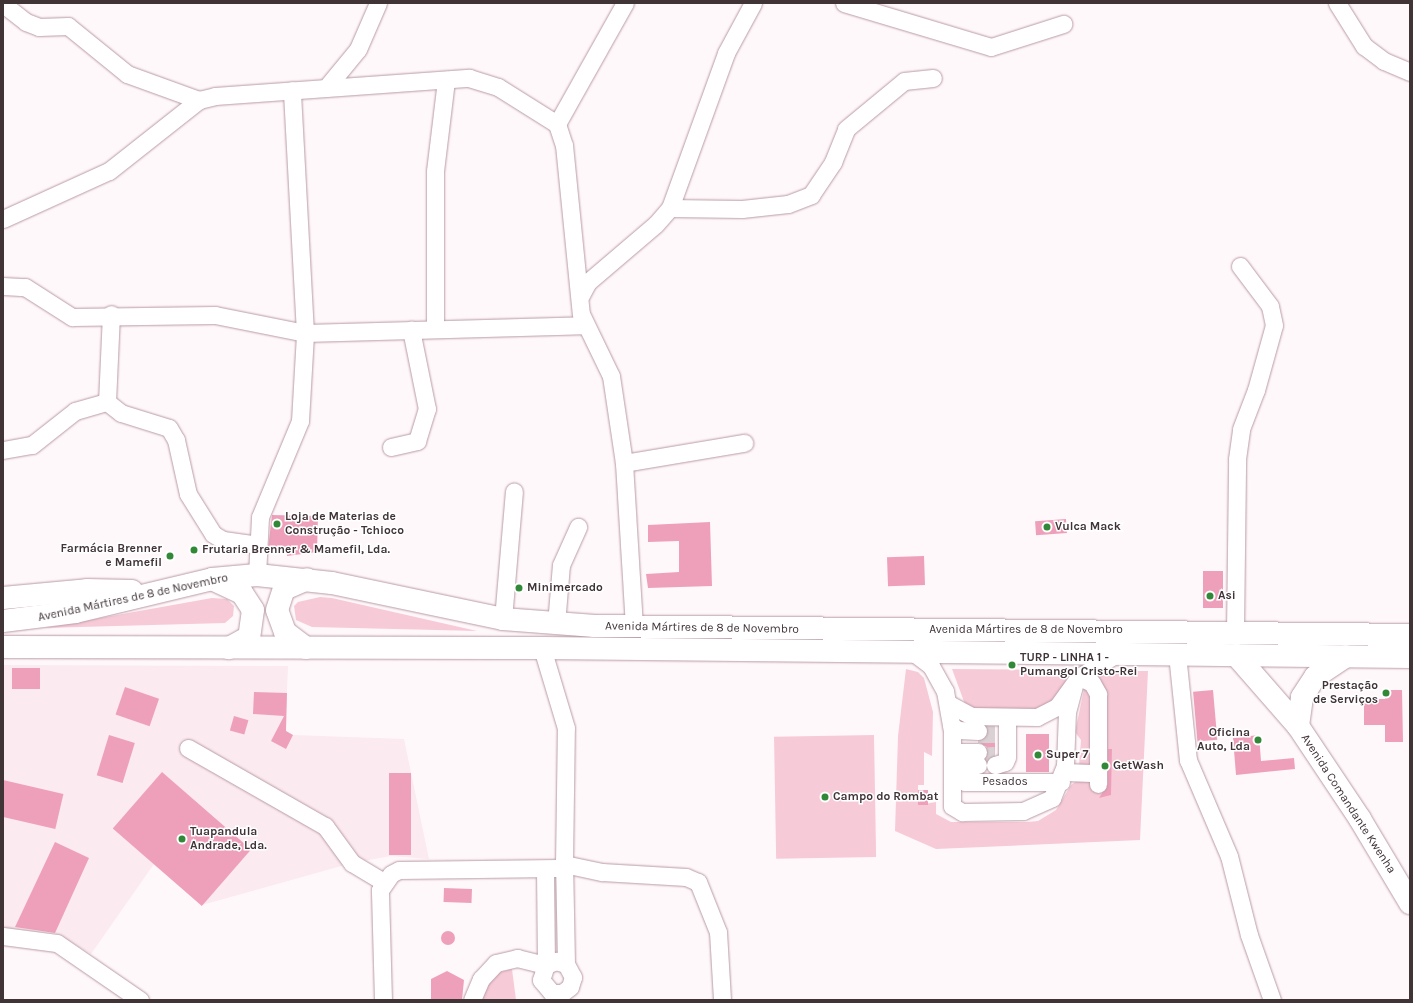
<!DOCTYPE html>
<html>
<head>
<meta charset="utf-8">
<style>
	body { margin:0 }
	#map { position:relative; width:1413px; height:1003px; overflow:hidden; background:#fff8fa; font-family:Karla,sans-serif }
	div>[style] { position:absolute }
	.built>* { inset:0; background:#fbeaef }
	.green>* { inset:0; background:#f7cad8; transform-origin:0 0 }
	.building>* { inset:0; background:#eea0ba; transform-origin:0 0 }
	.round { border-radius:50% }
	.minor-tunnel>* { height:17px; margin-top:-8.5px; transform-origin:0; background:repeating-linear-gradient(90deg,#d9d1d3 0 17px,transparent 0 25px) }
	.roads { filter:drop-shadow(0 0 1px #b99ba4) drop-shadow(0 0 1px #b99ba4) }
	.minor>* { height:17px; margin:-8.5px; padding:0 8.5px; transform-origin:8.5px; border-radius:8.5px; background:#fff }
	.major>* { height:22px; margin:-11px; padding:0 11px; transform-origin:11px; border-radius:11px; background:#fff }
	.dots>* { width:11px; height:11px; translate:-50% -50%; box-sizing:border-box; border:2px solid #fff; border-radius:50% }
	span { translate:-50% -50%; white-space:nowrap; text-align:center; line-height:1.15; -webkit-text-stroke:3px #fff; paint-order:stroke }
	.poi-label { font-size:12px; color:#403437; font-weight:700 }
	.left { translate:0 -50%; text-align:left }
	.right { translate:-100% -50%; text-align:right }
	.street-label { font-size:12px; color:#403437 }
	.frame { position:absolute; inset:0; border:4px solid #403437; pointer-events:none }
</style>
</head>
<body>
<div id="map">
	<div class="built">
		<i style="clip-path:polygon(3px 665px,288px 666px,286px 716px,278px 727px,293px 735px,404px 739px,429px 859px,391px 856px,352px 863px,202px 905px,154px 864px,91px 954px,55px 933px,3px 930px)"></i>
	</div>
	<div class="green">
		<i style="clip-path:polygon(320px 597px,332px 598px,477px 631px,312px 627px,296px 620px,294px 606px,298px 602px)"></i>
		<i style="clip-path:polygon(212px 598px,227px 599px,234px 606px,233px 616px,225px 623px,44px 628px)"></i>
		<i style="clip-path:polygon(906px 669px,918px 672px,924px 678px,933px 712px,932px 756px,924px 752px,924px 785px,918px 785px,918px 805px,936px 802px,936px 814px,951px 822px,1027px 822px,1038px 821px,1056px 810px,1071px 785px,1078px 780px,1081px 740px,1075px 732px,1085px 685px,1094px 676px,1112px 671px,1148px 671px,1140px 840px,936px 849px,895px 831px,898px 736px)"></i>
		<i style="clip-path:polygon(952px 669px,1071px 670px,1059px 695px,1046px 709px,980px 712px,966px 707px)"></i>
		<i style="left:874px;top:735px;width:122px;height:100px;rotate:89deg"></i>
		<i style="clip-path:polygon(512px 969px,516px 1000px,480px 1000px,488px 983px,497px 973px)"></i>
	</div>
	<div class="building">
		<i style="clip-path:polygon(272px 515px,318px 516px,317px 552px,287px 556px,287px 549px,268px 549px)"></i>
		<i style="left:1066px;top:519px;width:14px;height:31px;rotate:86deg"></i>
		<i style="clip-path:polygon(710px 522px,712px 586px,648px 588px,646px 574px,679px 572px,679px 541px,648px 542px,648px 525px)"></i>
		<i style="left:924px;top:556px;width:29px;height:37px;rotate:88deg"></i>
		<i style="left:1203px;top:571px;width:20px;height:37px"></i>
		<i style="left:12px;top:668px;width:28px;height:21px"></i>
		<i style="left:125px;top:687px;width:36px;height:29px;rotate:19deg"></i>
		<i style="left:1213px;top:690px;width:50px;height:20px;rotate:85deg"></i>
		<i style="clip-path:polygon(1385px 690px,1402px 690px,1403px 742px,1385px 742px,1385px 725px,1364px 725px,1364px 699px,1385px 699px)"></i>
		<i style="clip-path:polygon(254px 692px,287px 693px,286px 731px,293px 735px,286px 749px,271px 741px,284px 716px,253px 714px)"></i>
		<i style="left:234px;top:716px;width:15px;height:15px;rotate:16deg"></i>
		<i style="clip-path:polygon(987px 726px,995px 726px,995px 755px,987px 760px,987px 747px,978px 742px,987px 736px)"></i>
		<i style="left:1026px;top:734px;width:23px;height:38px"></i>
		<i style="left:109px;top:735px;width:27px;height:42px;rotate:17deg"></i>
		<i style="clip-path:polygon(1259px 735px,1261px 761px,1294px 758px,1295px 769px,1236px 775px,1233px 738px)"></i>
		<i style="clip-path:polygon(1108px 749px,1112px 749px,1111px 795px,1099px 798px,1108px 784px)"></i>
		<i style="left:162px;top:772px;width:118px;height:75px;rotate:41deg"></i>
		<i style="left:389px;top:773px;width:22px;height:82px"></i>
		<i style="left:3px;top:780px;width:62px;height:36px;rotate:13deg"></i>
		<i style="left:918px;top:790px;width:10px;height:15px"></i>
		<i style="clip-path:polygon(55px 842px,89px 858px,55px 933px,15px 927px)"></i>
		<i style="left:444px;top:888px;width:28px;height:14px;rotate:2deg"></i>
		<i class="round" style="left:441px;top:931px;width:14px;height:14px"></i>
		<i style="clip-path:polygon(447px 971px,464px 980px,462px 1000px,431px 1000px,431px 979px)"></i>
	</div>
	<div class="minor-tunnel">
		<i style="left:978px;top:734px;width:17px"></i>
		<i style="left:978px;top:756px;width:17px;rotate:-3deg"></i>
	</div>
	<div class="roads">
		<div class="minor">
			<i style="left:844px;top:3px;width:153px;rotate:16.7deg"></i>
			<i style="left:991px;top:47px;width:76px;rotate:-17.7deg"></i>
			<i style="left:1337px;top:3px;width:51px;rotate:57.9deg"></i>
			<i style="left:1364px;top:46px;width:25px;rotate:37deg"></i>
			<i style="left:1384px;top:61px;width:28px;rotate:23deg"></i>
			<i style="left:3px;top:4px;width:29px;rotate:38deg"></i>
			<i style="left:26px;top:22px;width:14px;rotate:21deg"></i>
			<i style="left:39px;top:27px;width:29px;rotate:-2deg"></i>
			<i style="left:68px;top:26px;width:76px;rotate:39.1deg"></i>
			<i style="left:127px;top:74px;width:77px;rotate:19.9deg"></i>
			<i style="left:326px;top:88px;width:50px;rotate:-50.6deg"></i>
			<i style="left:358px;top:49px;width:50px;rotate:-66.5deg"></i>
			<i style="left:557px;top:124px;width:139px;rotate:-60.7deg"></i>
			<i style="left:670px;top:208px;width:72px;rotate:0.8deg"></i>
			<i style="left:742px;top:209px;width:46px;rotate:-6.2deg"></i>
			<i style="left:788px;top:204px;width:25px;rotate:-21deg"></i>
			<i style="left:811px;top:195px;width:40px;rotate:-56deg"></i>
			<i style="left:833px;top:162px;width:35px;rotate:-68deg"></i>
			<i style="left:846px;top:129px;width:75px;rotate:-39.6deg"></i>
			<i style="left:904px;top:81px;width:29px;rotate:-6deg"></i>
			<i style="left:3px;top:219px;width:116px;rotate:-24.4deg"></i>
			<i style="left:109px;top:171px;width:115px;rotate:-38.3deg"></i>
			<i style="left:199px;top:100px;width:16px;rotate:-14deg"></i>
			<i style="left:215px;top:96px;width:255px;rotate:-4.1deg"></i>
			<i style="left:469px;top:78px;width:30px;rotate:17deg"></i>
			<i style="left:498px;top:87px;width:70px;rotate:32.1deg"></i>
			<i style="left:557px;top:124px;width:22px;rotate:72deg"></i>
			<i style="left:564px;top:145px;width:170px;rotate:84.3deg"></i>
			<i style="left:581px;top:314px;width:69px;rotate:64.2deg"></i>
			<i style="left:611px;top:376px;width:88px;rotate:81.5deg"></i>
			<i style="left:624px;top:463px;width:164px;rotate:86.5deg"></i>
			<i style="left:3px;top:286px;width:22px;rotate:3deg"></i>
			<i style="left:25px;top:287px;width:56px;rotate:32.6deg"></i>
			<i style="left:72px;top:317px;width:143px;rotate:-0.8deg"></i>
			<i style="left:215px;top:315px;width:92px;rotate:11.3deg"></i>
			<i style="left:305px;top:333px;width:280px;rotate:-1.6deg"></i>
			<i style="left:581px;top:295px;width:15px;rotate:-62deg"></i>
			<i style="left:588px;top:282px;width:89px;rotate:-40.5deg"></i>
			<i style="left:656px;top:224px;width:21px;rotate:-49deg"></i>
			<i style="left:670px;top:208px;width:165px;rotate:-70.1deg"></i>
			<i style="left:726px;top:53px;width:57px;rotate:-61.6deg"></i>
			<i style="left:435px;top:329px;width:158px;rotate:-90deg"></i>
			<i style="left:435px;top:171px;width:92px;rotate:-83.1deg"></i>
			<i style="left:107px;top:402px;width:88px;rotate:-87.4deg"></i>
			<i style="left:391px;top:447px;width:27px;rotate:-13deg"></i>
			<i style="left:417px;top:441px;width:34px;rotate:-73deg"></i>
			<i style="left:427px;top:409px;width:81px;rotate:-101.4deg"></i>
			<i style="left:3px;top:450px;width:29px;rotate:-10deg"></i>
			<i style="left:32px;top:445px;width:55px;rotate:-38.3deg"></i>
			<i style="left:75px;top:411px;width:33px;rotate:-16deg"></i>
			<i style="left:107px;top:402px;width:18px;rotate:38deg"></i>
			<i style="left:121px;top:413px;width:50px;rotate:17.4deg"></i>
			<i style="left:169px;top:428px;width:14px;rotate:60deg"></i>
			<i style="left:176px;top:440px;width:55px;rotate:77.5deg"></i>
			<i style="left:188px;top:494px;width:47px;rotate:58deg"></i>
			<i style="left:213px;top:534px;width:12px;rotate:31deg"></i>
			<i style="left:223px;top:540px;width:34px;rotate:8deg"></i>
			<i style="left:624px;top:463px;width:122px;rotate:-9.5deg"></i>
			<i style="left:257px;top:575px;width:58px;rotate:-87deg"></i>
			<i style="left:260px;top:517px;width:104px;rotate:-67.4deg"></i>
			<i style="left:300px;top:421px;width:88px;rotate:-86.7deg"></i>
			<i style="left:305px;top:333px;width:243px;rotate:-93.1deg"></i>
			<i style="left:503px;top:619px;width:128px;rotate:-85.1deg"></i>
			<i style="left:556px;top:624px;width:59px;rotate:-85.2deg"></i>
			<i style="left:561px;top:565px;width:42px;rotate:-65.9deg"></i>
			<i style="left:1235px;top:632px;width:173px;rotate:-89.3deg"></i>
			<i style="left:1237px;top:459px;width:30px;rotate:-82deg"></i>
			<i style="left:1241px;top:429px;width:42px;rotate:-69deg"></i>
			<i style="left:1256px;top:390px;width:67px;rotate:-74.5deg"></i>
			<i style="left:1274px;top:325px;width:19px;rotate:-102deg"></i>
			<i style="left:1270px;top:306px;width:50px;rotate:-126.9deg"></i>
			<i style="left:914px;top:653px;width:21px;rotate:37deg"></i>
			<i style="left:931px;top:666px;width:29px;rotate:61deg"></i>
			<i style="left:945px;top:691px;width:39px;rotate:80deg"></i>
			<i style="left:952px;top:729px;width:77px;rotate:90deg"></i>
			<i style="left:952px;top:806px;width:12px;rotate:31deg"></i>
			<i style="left:962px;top:812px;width:61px;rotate:-0.9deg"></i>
			<i style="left:1023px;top:811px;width:32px;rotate:-24deg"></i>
			<i style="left:1052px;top:798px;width:35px;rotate:-68deg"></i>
			<i style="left:1065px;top:766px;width:54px;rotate:-87.9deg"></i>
			<i style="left:1067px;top:712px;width:27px;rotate:-75deg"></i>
			<i style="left:1177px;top:654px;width:107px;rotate:84.1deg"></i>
			<i style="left:1188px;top:760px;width:104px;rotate:66.9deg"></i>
			<i style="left:1229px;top:856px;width:81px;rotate:75.8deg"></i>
			<i style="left:1249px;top:935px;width:69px;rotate:70.5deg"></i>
			<i style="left:1079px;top:677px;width:14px;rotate:25deg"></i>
			<i style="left:1092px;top:683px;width:13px;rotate:61deg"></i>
			<i style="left:1098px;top:694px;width:90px;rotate:90deg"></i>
			<i style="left:949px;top:704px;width:26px;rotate:28deg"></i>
			<i style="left:972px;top:716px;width:65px;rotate:0.9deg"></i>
			<i style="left:1037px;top:717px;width:22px;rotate:-27deg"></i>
			<i style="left:1057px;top:707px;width:37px;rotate:-54deg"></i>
			<i style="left:1079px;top:677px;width:42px;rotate:-31.4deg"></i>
			<i style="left:951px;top:725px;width:9px;rotate:36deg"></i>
			<i style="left:958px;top:730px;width:20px;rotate:3deg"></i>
			<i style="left:952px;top:746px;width:8px;rotate:50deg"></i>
			<i style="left:957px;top:752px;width:21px"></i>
			<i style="left:188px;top:748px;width:158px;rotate:29.7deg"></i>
			<i style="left:325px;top:826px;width:46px;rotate:53.9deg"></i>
			<i style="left:352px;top:863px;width:35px;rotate:31deg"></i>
			<i style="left:952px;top:759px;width:8px;rotate:50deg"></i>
			<i style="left:957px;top:765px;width:21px"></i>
			<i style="left:995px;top:765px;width:10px;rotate:-17deg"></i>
			<i style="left:1005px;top:762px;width:5px;rotate:-68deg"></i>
			<i style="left:1007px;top:757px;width:40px;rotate:-90deg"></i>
			<i style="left:1064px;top:772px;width:34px;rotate:2deg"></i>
			<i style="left:952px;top:774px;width:15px;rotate:32deg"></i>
			<i style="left:965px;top:782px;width:96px"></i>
			<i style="left:3px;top:936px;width:54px;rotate:7.4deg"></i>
			<i style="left:57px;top:943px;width:101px;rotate:34.5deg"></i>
			<i style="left:566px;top:964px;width:100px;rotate:-91.1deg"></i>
			<i style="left:564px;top:864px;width:39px;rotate:12deg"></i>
			<i style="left:602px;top:872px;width:84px;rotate:3.4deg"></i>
			<i style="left:686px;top:877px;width:13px;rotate:23deg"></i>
			<i style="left:698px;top:882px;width:54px;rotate:68.2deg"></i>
			<i style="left:718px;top:932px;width:68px;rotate:86.6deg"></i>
			<i style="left:383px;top:1000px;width:110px;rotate:-91.6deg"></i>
			<i style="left:380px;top:890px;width:19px;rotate:-55deg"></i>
			<i style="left:391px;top:874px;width:9px;rotate:-27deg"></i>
			<i style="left:399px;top:870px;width:158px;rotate:-0.7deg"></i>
			<i style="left:557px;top:868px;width:8px;rotate:-30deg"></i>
			<i style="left:564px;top:864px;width:136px;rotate:-89.2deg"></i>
			<i style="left:566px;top:728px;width:84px;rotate:-106.7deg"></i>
			<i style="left:472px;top:1000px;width:23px;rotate:-67deg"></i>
			<i style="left:481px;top:979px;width:22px;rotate:-47deg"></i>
			<i style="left:496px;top:963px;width:22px;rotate:-13deg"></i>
			<i style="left:517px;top:958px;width:30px;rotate:14deg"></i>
			<i style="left:546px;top:965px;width:11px;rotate:-22deg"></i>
			<i style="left:556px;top:961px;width:10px;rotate:17deg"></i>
			<i style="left:566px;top:964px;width:15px;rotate:62deg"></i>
			<i style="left:573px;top:977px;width:10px;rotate:107deg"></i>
			<i style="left:570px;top:987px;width:10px;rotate:143deg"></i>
			<i style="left:562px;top:993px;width:10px;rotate:180deg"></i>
			<i style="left:552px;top:993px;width:17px;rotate:-130deg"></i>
			<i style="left:541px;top:980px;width:16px;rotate:-72deg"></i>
			<i style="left:546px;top:965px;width:96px;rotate:-90.6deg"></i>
		</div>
		<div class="major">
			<i style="left:212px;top:579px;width:33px;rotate:25deg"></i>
			<i style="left:242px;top:593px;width:20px;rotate:57deg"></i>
			<i style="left:253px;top:610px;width:27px;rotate:98deg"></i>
			<i style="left:249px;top:637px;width:23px;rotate:151deg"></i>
			<i style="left:3px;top:598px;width:84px;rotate:-5.4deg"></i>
			<i style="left:87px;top:590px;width:45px;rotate:1.3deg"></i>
			<i style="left:3px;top:621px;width:73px;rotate:-7.1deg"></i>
			<i style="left:75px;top:612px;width:141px;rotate:-13.5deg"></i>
			<i style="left:212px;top:579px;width:45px;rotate:-5.1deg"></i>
			<i style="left:257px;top:575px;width:75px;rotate:6.1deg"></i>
			<i style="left:332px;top:583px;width:175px;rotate:11.9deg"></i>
			<i style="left:503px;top:619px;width:92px;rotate:4.4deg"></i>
			<i style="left:595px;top:626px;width:815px;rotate:0.63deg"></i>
			<i style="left:3px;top:647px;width:539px;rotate:0.11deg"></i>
			<i style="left:542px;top:648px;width:868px;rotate:0.59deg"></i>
			<i style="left:306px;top:648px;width:26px;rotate:-143deg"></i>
			<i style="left:285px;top:632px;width:23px;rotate:-110deg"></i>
			<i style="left:277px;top:610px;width:22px;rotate:-72deg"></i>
			<i style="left:284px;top:589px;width:25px;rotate:-23deg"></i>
			<i style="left:1236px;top:655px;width:94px;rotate:48.9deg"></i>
			<i style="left:1298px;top:726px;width:112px;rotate:56.3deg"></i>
			<i style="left:1360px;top:819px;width:98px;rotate:59.2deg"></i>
			<i style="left:1298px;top:726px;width:29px;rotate:-82deg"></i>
			<i style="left:1302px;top:697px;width:24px;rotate:-57deg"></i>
			<i style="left:1315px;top:677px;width:37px;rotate:-34deg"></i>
		</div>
	</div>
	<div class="dots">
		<i style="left:277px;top:524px;background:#318837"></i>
		<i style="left:1047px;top:527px;background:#318837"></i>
		<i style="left:194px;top:550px;background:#318837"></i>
		<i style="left:170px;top:556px;background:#318837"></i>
		<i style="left:519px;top:588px;background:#318837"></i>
		<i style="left:1210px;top:596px;background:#318837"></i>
		<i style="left:1012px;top:665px;background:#318837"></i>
		<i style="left:1386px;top:693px;background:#318837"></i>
		<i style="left:1258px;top:740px;background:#318837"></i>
		<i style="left:1038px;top:755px;background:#318837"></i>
		<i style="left:1105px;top:766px;background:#318837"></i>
		<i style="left:825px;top:797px;background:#318837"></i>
		<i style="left:182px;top:839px;background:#318837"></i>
	</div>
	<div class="poi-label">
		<span class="left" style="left:285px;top:524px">Loja de Materias de<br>Construção - Tchioco</span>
		<span class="left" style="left:1055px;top:527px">Vulca Mack</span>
		<span class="right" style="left:162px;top:556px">Farmácia Brenner<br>e Mamefil</span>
		<span class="left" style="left:202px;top:550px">Frutaria Brenner &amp; Mamefil, Lda.</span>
		<span class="left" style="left:527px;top:588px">Minimercado</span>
		<span class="left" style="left:1218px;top:596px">Asi</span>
		<span class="left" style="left:1020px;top:665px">TURP - LINHA 1 -<br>Pumangol Cristo-Rei</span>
		<span class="right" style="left:1378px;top:693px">Prestação<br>de Serviços</span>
		<span class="right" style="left:1250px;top:740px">Oficina<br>Auto, Lda</span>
		<span class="left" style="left:1046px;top:755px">Super 7</span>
		<span class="left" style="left:1113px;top:766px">GetWash</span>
		<span class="left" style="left:833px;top:797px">Campo do Rombat</span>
		<span class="left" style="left:190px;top:839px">Tuapandula<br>Andrade, Lda.</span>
	</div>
	<div class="street-label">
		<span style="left:133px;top:598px;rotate:-12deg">Avenida Mártires de 8 de Novembro</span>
		<span style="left:702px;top:628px;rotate:1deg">Avenida Mártires de 8 de Novembro</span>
		<span style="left:1026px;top:630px">Avenida Mártires de 8 de Novembro</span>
		<span style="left:1005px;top:782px">Pesados</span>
		<span style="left:1348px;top:804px;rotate:57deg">Avenida Comandante Kwenha</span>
	</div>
	<div class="frame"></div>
</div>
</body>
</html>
